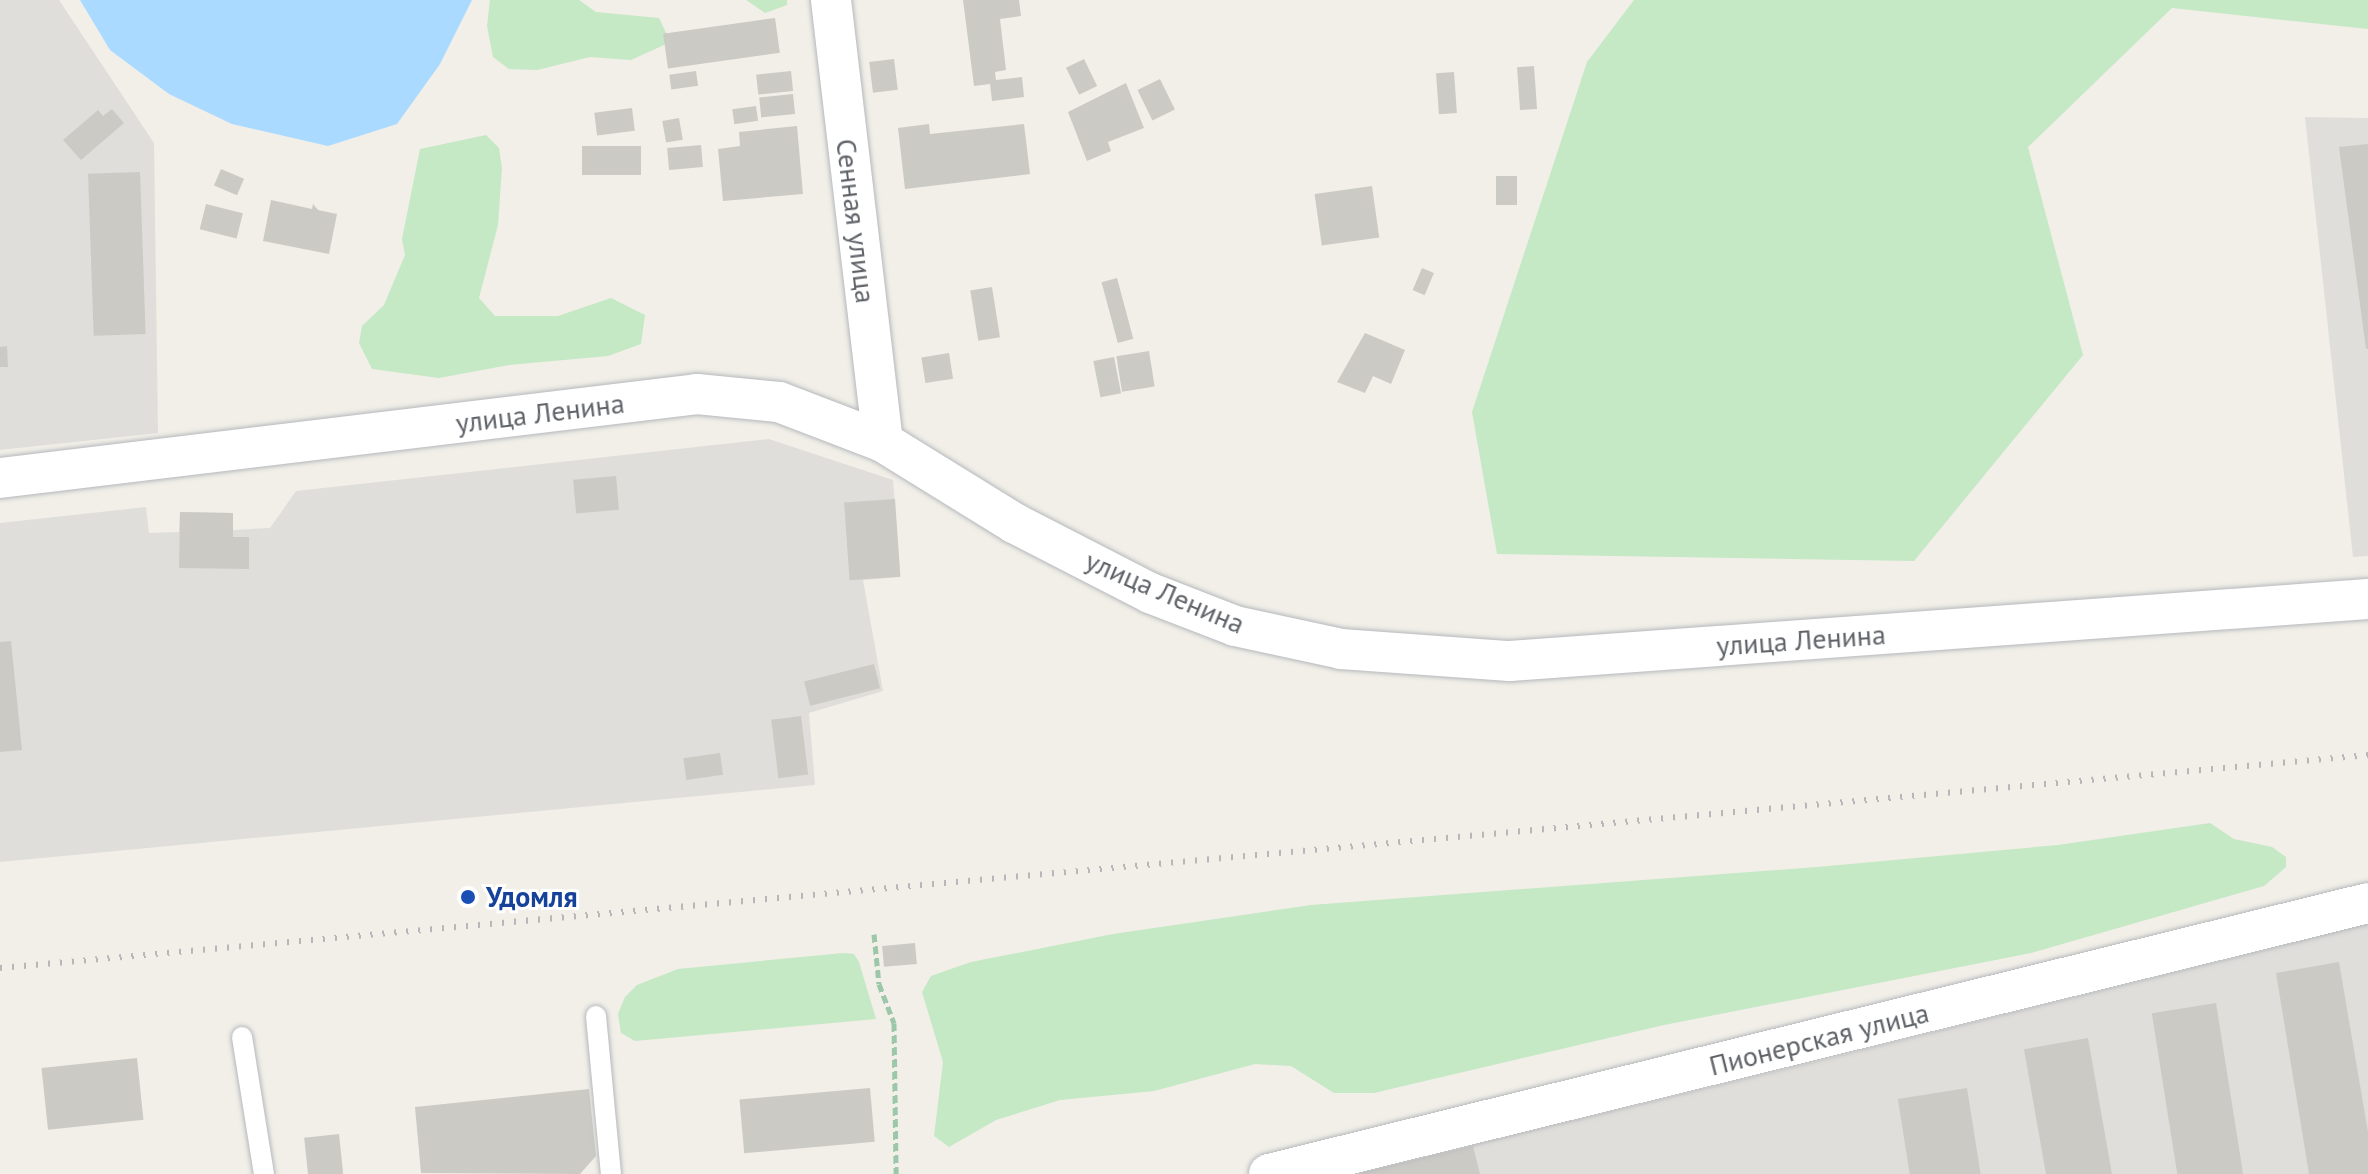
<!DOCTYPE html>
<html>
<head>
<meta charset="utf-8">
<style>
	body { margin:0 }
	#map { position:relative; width:2368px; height:1174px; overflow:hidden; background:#f1efe8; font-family:"PT Sans",sans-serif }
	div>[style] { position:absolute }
	.industrial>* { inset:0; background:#e0deda }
	.green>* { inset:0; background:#c5e8c5 }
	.water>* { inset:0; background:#aadaff }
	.building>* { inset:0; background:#cccac5; transform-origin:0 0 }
	.path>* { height:5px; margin-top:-2.5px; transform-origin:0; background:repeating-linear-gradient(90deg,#9cc7a9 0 8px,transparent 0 12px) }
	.roads { filter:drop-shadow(0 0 2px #b5b8bc) drop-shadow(0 0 2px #b5b8bc) }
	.service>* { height:20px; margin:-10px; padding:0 10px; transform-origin:10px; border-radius:10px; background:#fff }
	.minor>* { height:40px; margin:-20px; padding:0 20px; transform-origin:20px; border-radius:20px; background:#fff }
	.rail>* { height:6px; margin-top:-3px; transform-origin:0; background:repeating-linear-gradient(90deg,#b6b7b8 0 2px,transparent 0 12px) }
	.dots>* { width:22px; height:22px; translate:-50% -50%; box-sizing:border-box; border:4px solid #fff; border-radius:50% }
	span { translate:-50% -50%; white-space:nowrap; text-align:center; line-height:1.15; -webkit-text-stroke:6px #fff; paint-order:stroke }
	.street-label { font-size:28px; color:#5f6368 }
	.transit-label { font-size:28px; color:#164399; font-weight:700 }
	.left { translate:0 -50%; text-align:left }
</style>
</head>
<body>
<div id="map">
	<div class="industrial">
		<i style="clip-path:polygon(0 0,59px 0,154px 143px,158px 433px,0 450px)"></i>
		<i style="clip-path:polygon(2305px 117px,2368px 118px,2368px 556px,2353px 557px)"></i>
		<i style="clip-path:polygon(769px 439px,893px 480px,900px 577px,863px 580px,883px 691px,809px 713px,815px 785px,0 862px,0 523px,146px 507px,149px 533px,179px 532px,180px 512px,233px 513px,233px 530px,270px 528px,296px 491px)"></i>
		<i style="clip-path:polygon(2368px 924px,2368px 1174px,1353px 1174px,1826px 1059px)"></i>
	</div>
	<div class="green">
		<i style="clip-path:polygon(490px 0,579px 0,596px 12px,659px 18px,668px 37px,664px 45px,631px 60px,590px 57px,537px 70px,509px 69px,493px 57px,487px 26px)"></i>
		<i style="clip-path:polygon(746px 0,787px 0,787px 5px,765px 13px)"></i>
		<i style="clip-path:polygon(1634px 0,2368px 0,2368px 29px,2172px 8px,2028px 147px,2083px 355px,1914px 561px,1497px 554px,1472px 412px,1587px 62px)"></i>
		<i style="clip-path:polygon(486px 135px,499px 148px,502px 168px,498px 225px,479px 298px,495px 316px,558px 316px,611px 298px,645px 315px,641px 344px,608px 356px,509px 365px,439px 378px,372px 369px,359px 343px,362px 326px,384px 305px,405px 255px,402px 239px,420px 149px)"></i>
		<i style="clip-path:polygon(2210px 823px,2234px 839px,2272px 847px,2286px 857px,2286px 867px,2264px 886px,2031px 953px,1664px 1025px,1374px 1093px,1334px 1093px,1291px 1066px,1255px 1064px,1154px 1091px,1060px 1100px,996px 1120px,949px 1147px,934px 1136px,943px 1062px,922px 992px,931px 976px,971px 962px,1113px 934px,1311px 905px,1817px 867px,2058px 845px)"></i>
		<i style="clip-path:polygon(843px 953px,854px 954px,859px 962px,876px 1019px,635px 1041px,621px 1033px,618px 1014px,625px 997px,637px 985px,678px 969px)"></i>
	</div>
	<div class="water">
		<i style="clip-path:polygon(80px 0,472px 0,440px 64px,397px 124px,328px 146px,232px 124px,169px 94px,110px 50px)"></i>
	</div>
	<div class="building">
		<i style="clip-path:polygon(963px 0,1019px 0,1021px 16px,1000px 19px,1006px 70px,995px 72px,996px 80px,1022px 77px,1024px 97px,992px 101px,990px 84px,974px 86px)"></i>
		<i style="left:775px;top:18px;width:35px;height:113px;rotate:82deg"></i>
		<i style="left:894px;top:59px;width:31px;height:25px;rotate:83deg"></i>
		<i style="left:1084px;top:59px;width:30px;height:20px;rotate:64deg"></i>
		<i style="left:1534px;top:66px;width:43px;height:17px;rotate:86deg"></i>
		<i style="left:696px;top:71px;width:15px;height:27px;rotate:82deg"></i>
		<i style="left:791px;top:71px;width:20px;height:35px;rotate:84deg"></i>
		<i style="left:1454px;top:72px;width:41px;height:18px;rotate:86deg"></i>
		<i style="left:1160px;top:79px;width:34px;height:25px;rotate:64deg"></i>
		<i style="clip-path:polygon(1126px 83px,1144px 128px,1108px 142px,1111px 151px,1087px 161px,1068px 112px)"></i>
		<i style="left:793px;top:94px;width:20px;height:34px;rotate:84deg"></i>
		<i style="left:756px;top:106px;width:15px;height:24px;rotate:82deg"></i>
		<i style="left:632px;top:108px;width:23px;height:38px;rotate:83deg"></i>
		<i style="clip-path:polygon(112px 109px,124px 123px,81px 160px,63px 140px,98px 110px,103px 116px)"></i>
		<i style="left:679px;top:118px;width:22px;height:17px;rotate:80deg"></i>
		<i style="clip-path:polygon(929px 124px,930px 134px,1024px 124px,1030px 174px,905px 189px,898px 128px)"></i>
		<i style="clip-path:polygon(797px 126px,803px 194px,723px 201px,718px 149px,740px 146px,739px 132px)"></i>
		<i style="clip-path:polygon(2368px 144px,2368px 349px,2366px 349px,2339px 147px)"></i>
		<i style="left:701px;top:145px;width:22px;height:34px;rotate:85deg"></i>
		<i style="left:641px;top:146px;width:29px;height:59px;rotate:90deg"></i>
		<i style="left:221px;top:169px;width:25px;height:18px;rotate:23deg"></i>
		<i style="left:140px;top:172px;width:162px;height:52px;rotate:88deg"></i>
		<i style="left:1496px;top:176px;width:21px;height:29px"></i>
		<i style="left:1372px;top:186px;width:52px;height:58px;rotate:82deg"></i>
		<i style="clip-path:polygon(271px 200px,312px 209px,313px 204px,318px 210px,337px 214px,329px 254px,263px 241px)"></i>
		<i style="left:206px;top:204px;width:38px;height:26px;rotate:14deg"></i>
		<i style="left:1422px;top:268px;width:13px;height:24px;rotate:23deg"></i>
		<i style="left:1117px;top:278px;width:63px;height:16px;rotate:75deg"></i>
		<i style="left:992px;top:287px;width:51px;height:22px;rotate:81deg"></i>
		<i style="clip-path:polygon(1365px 333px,1405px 350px,1391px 384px,1373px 376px,1365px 393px,1337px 382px)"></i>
		<i style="clip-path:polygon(7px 346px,8px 367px,0 367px,0 347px)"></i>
		<i style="left:1149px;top:351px;width:36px;height:33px;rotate:81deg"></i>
		<i style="left:949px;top:353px;width:26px;height:28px;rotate:81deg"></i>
		<i style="left:1114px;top:357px;width:37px;height:21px;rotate:79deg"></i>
		<i style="left:616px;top:476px;width:34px;height:43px;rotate:85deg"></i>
		<i style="left:895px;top:499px;width:78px;height:51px;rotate:86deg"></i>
		<i style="clip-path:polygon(180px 512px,233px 513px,233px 537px,249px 537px,249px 569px,179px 568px)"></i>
		<i style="clip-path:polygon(11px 641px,22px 750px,0 752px,0 642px)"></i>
		<i style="left:874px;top:664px;width:25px;height:72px;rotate:76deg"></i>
		<i style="left:801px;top:716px;width:59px;height:30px;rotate:83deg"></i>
		<i style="left:720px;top:753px;width:22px;height:37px;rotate:82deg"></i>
		<i style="left:915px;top:943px;width:21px;height:33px;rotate:85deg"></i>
		<i style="clip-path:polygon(2339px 962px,2368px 1132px,2368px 1174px,2309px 1174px,2276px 973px)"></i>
		<i style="left:2216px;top:1003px;width:173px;height:65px;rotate:81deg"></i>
		<i style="left:2088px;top:1038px;width:138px;height:65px;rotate:80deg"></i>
		<i style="left:137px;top:1058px;width:62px;height:96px;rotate:84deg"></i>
		<i style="left:870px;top:1088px;width:54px;height:131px;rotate:85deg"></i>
		<i style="left:1967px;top:1088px;width:87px;height:70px;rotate:81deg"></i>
		<i style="clip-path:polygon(589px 1089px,596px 1156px,580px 1174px,421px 1173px,415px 1107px)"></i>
		<i style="left:339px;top:1134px;width:40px;height:35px;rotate:84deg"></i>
		<i style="clip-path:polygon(1473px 1146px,1480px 1174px,1360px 1174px,1360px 1173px)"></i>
	</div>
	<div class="path">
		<i style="left:874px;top:934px;width:50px;rotate:84.3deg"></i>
		<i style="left:879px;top:984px;width:42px;rotate:69deg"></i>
		<i style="left:894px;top:1023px;width:151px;rotate:89.2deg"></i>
	</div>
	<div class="roads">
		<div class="service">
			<i style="left:596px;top:1016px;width:159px;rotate:84.6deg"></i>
			<i style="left:242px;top:1037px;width:139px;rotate:80.9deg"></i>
		</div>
		<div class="minor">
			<i style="left:831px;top:0;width:445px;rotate:83.3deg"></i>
			<i style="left:0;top:478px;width:702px;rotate:-6.87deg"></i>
			<i style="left:697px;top:394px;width:82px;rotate:5.6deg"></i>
			<i style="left:779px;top:402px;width:111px;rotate:21deg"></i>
			<i style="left:883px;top:442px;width:154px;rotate:31.7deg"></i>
			<i style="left:1014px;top:523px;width:153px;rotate:27.2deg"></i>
			<i style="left:1150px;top:593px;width:91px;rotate:21.2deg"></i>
			<i style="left:1235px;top:626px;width:108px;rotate:12.2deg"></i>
			<i style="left:1341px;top:649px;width:169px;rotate:4.1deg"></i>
			<i style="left:1510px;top:661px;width:860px;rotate:-4.13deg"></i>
			<i style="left:1269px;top:1174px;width:1132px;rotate:-13.85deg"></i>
		</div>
	</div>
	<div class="rail">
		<i style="left:0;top:968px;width:2378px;rotate:-5.14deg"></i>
	</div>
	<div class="dots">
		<i style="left:468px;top:897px;background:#1a4fb4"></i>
	</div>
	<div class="street-label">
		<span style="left:856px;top:221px;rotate:83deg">Сенная улица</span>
		<span style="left:540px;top:413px;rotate:-7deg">улица Ленина</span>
		<span style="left:1165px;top:592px;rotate:23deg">улица Ленина</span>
		<span style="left:1801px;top:640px;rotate:-4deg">улица Ленина</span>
		<span style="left:1819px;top:1039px;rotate:-14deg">Пионерская улица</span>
	</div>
	<div class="transit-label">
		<span class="left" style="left:486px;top:897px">Удомля</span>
	</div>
</div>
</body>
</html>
